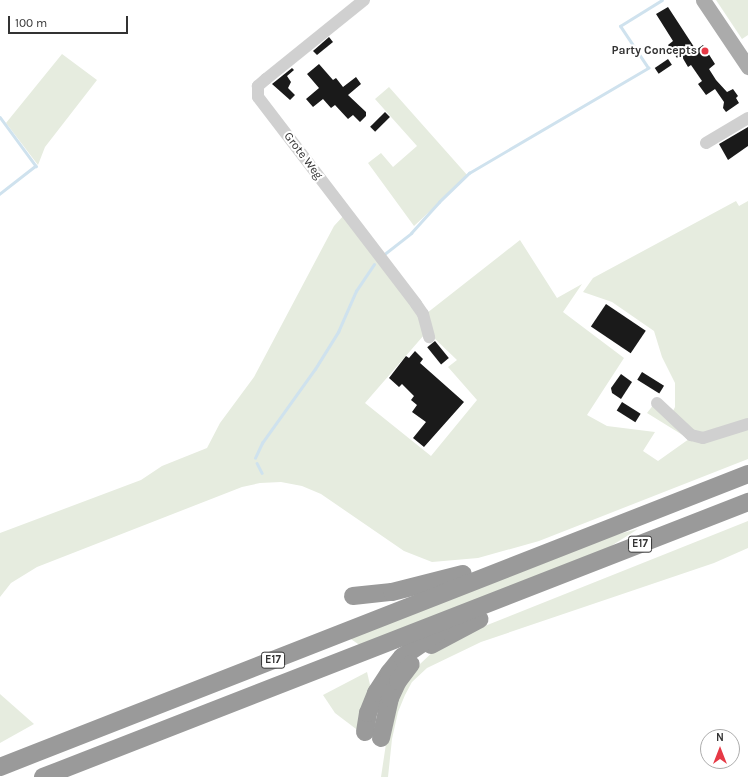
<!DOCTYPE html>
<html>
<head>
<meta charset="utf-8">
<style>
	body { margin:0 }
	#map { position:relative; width:748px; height:777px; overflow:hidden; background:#fff; font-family:Karla,sans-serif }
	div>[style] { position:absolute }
	.green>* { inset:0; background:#e6ecdf }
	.stream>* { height:2.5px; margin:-1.25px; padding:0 1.25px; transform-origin:1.25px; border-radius:1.25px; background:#cfe2ee }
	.building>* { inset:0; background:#1a1a1a; transform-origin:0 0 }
	.minor>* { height:12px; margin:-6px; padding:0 6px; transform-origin:6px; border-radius:6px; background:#d0d0d0 }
	.major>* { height:15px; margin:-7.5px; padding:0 7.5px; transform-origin:7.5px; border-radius:7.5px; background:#ababab }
	.highway>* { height:18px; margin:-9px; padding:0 9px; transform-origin:9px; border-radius:9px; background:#9a9a9a }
	.dots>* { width:11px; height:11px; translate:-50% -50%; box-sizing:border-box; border:2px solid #fff; border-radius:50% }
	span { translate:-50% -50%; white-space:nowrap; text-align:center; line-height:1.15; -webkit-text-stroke:4px #fff; paint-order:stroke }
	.shield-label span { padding:1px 3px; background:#fff; border:1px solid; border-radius:3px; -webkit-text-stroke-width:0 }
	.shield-label { font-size:11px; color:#333; font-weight:700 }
	.poi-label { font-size:12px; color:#333; font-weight:700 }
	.right { translate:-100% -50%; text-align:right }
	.street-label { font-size:12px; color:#333 }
	.north { position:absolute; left:700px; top:729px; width:40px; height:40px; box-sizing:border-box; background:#fff; border:1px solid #adadad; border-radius:50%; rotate:0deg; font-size:11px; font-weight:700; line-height:16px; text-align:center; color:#333 }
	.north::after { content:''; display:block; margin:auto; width:14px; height:18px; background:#e63946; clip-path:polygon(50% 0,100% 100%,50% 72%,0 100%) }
	.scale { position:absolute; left:8px; top:16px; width:120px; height:18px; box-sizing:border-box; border:2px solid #333; border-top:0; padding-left:5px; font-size:12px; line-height:14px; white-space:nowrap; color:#333; -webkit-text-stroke:3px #fff; paint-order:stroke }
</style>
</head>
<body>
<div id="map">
	<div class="green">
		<i style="clip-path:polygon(716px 0,748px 0,748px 35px,742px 39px)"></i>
		<i style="clip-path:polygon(62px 54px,97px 80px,45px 147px,38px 165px,6px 123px)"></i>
		<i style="clip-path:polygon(389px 87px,468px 176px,414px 226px,368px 163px,381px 153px,393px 167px,417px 146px,375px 99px)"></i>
		<i style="clip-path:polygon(736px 201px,739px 206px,748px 201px,748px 459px,539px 541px,478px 558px,432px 562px,404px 551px,321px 494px,302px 486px,281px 482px,260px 483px,242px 487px,37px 567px,11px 583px,0 597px,0 533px,141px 480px,162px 466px,207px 448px,220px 423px,254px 377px,334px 226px,345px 214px,420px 311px,424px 335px,365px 403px,431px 456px,477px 400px,448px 367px,457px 360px,432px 336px,427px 313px,520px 240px,557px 298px,582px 284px,563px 312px,624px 358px,587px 415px,607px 426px,655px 432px,643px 451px,658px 461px,689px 439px,647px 413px,654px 404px,671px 415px,675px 407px,675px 383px,662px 357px,654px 331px,612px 302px,583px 292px,593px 278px)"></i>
		<i style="clip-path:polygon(748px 521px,748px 548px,714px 563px,481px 642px,427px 668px,412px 682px,405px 695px,398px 712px,392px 739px,388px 777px,381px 777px,392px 704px,405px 678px,436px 649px,452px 639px)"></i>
		<i style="clip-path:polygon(638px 529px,608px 548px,361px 646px,345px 635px,611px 536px)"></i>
		<i style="clip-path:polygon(367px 672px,371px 689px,360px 732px,335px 713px,323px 695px)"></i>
		<i style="clip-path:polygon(0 694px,34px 724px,0 743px)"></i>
	</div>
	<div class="stream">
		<i style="left:0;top:117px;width:61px;rotate:53.7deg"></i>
		<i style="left:36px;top:166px;width:46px;rotate:142.1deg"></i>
		<i style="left:382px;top:256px;width:37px;rotate:-38deg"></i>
		<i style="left:411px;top:233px;width:42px;rotate:-47.9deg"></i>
		<i style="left:439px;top:202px;width:42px;rotate:-44deg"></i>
		<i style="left:469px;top:173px;width:208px;rotate:-30.4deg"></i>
		<i style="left:648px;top:68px;width:50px;rotate:-123.7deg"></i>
		<i style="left:620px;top:26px;width:49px;rotate:-31.8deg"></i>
		<i style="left:255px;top:458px;width:17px;rotate:-65deg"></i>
		<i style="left:262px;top:443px;width:91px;rotate:-54.4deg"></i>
		<i style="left:315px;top:369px;width:44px;rotate:-58.1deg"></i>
		<i style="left:338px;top:332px;width:45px;rotate:-66.3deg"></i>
		<i style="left:356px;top:291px;width:32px;rotate:-56deg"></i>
		<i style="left:257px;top:463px;width:11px;rotate:63deg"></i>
	</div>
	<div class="building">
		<i style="clip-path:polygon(668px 7px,696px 50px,703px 45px,715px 64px,709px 69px,716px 80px,727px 92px,733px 89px,738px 96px,736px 98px,739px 103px,726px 112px,723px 108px,724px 102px,715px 89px,706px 95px,698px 84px,702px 81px,691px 65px,688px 67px,681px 55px,677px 58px,668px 45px,673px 41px,656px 14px)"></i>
		<i style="clip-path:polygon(329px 37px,333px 42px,317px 55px,313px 51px)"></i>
		<i style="left:668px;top:59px;width:7px;height:16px;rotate:56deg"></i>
		<i style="clip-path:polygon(319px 64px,333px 80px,336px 78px,343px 87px,356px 77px,361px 84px,348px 95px,366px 112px,366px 116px,360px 122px,353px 115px,348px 119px,335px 105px,331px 108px,323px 99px,313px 107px,306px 99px,319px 88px,307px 74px)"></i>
		<i style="clip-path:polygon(292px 68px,294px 70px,287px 76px,291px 82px,288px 88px,295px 95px,290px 100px,272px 84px)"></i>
		<i style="left:385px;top:112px;width:7px;height:21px;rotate:45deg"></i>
		<i style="clip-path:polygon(748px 127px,748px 146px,728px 160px,719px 144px)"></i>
		<i style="left:606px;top:304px;width:48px;height:27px;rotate:34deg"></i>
		<i style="left:435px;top:341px;width:22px;height:10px;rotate:51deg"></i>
		<i style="clip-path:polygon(415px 351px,423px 359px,420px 363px,464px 402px,424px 447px,413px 438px,426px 422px,412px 412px,417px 405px,411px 400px,414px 396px,402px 384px,399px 387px,389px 378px,406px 356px,409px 358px)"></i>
		<i style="left:642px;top:372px;width:26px;height:9px;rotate:32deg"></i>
		<i style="clip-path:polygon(621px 374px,632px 382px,621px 399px,612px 393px,611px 388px)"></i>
		<i style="left:622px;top:402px;width:22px;height:10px;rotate:32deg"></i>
	</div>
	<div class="minor">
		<i style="left:364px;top:0;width:126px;rotate:141.1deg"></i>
		<i style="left:266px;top:79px;width:11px;rotate:139deg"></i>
		<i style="left:258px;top:86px;width:11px;rotate:90deg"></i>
		<i style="left:258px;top:97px;width:260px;rotate:52.6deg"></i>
		<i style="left:416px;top:304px;width:12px;rotate:55deg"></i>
		<i style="left:423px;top:314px;width:24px;rotate:75deg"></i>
		<i style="left:706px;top:143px;width:49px;rotate:-30.8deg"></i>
		<i style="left:657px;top:403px;width:47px;rotate:43.3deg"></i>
		<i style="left:691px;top:435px;width:12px;rotate:14deg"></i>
		<i style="left:703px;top:438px;width:47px;rotate:-17.3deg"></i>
	</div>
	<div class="major">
		<i style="left:703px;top:0;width:81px;rotate:56.1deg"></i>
	</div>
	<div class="highway">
		<i style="left:353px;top:596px;width:39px;rotate:-6deg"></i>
		<i style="left:392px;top:592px;width:73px;rotate:-14.2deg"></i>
		<i style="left:431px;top:645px;width:55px;rotate:-28deg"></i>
		<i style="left:365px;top:732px;width:19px;rotate:-81deg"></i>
		<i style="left:368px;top:713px;width:22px;rotate:-68deg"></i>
		<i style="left:376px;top:693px;width:24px;rotate:-57deg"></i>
		<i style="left:389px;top:673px;width:21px;rotate:-51deg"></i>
		<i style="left:402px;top:657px;width:45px;rotate:-34deg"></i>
		<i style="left:381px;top:738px;width:41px;rotate:-77.3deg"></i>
		<i style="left:390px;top:698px;width:19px;rotate:-65deg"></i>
		<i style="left:398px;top:681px;width:21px;rotate:-53deg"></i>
		<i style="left:0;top:767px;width:803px;rotate:-21.39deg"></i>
		<i style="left:43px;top:777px;width:757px;rotate:-21.31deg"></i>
	</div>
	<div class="dots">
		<i style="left:705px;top:51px;background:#e63946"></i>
	</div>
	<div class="shield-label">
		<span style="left:640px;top:544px">E17</span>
		<span style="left:273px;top:660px">E17</span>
	</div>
	<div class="poi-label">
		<span class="right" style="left:697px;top:51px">Party Concepts</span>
	</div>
	<div class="street-label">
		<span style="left:303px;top:156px;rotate:53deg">Grote Weg</span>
	</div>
	<div class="north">N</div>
	<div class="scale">100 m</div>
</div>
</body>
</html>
